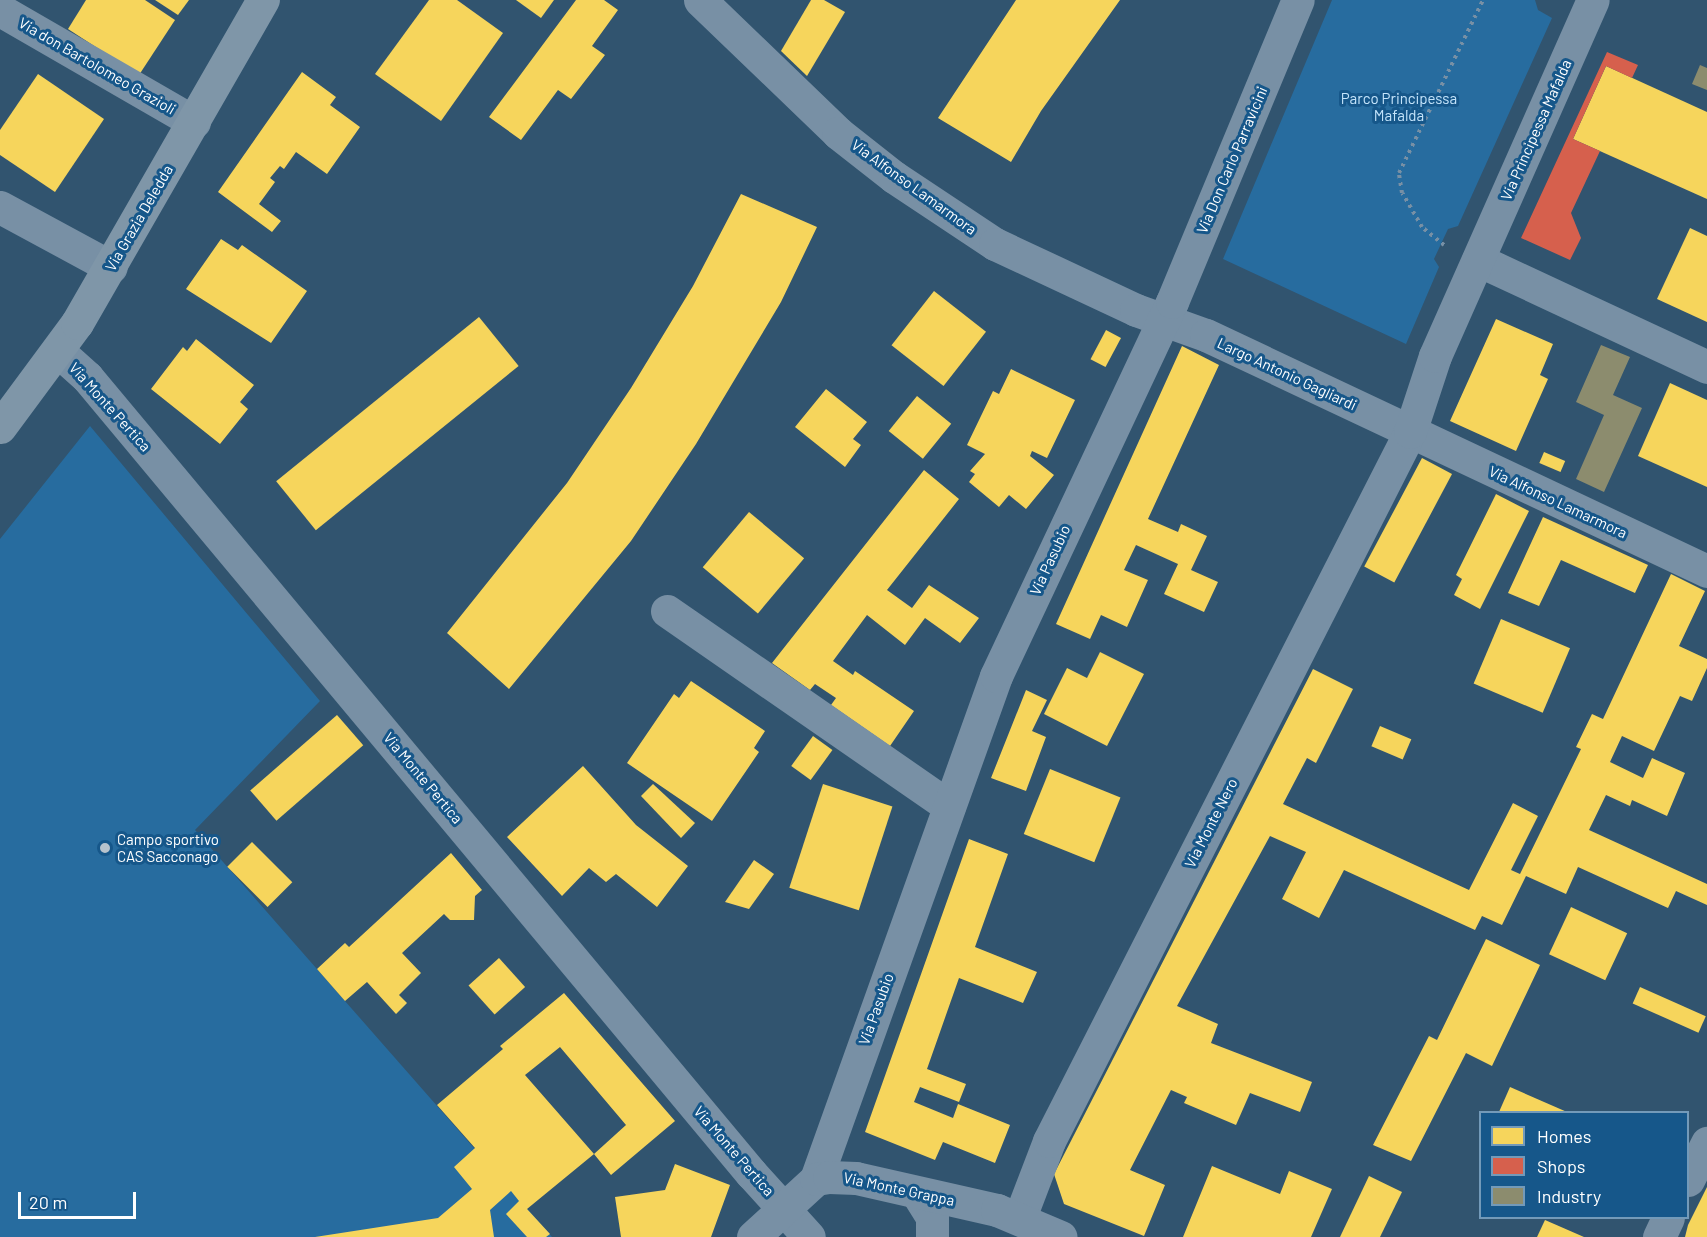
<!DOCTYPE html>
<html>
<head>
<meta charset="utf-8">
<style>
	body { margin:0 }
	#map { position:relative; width:1707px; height:1237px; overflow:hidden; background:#31546f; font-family:Barlow,sans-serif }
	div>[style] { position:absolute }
	.green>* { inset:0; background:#276c9f }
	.homes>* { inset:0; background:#f6d55c; transform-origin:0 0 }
	.shops>* { inset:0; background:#d6604d }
	.industry>* { inset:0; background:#8c8c6e }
	.path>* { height:4px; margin-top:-2px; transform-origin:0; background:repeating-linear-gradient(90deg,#7890a5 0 3px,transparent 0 7.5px) }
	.minor>* { height:33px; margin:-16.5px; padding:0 16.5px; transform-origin:16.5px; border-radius:16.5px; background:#7890a5 }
	.secondary>* { height:33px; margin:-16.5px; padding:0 16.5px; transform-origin:16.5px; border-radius:16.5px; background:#7f96a8 }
	.dots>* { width:16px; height:16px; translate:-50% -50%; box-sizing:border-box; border:3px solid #16578a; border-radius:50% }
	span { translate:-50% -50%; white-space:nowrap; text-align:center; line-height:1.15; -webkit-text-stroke:6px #16578a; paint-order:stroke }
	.street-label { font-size:15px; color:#fff }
	.park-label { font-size:15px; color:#c4e4fb }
	.poi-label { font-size:15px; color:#fff }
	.left { translate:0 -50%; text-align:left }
	.legend { position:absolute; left:1479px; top:1111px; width:210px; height:108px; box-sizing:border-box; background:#16578a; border:2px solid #739ab9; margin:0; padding:8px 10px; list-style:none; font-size:18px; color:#fff }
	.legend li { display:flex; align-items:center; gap:12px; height:30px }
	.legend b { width:30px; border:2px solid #739ab9 }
	.scale { position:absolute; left:18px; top:1192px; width:118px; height:27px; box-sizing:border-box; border:3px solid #fff; border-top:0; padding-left:8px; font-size:18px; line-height:21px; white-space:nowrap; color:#fff; -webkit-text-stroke:4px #16578a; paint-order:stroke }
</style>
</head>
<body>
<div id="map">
	<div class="green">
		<i style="clip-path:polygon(1332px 0,1535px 0,1538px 10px,1552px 18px,1458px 226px,1448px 229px,1434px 259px,1439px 267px,1406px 344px,1223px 259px)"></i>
		<i style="clip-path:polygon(90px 426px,320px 701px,195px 830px,552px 1237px,0 1237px,0 539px)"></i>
	</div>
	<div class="homes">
		<i style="clip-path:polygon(86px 0,145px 0,175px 20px,139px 75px,68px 29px)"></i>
		<i style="clip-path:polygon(155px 0,189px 0,178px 15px)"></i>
		<i style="clip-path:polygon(429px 0,457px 0,503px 33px,441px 121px,375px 74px)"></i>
		<i style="clip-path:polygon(516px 0,554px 0,541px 18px)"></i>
		<i style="clip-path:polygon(576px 0,604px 0,618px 10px,592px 46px,605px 55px,571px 99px,558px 90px,521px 140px,489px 117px)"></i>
		<i style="clip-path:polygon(811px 0,824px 0,845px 12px,807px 76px,781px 51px)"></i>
		<i style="clip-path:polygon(1016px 0,1120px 0,1041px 111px,1011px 162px,938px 118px)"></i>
		<i style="clip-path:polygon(1606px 66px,1707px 112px,1707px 199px,1573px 139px)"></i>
		<i style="clip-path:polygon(302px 72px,336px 97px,330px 105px,360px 127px,327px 174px,296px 152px,284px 169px,280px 166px,270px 178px,275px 182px,259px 204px,281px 221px,272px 232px,218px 192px)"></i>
		<i style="clip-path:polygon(38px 74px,104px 119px,55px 192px,0 155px,0 130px)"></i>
		<i style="clip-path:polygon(741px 194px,817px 227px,781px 302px,696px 444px,631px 541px,509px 689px,447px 633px,567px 483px,631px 388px,693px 286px)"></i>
		<i style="clip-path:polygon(1690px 228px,1707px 236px,1707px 322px,1657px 299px)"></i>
		<i style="clip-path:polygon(221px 239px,238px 250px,242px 245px,307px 291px,271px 343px,186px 289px)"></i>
		<i style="left:934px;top:291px;width:66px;height:69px;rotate:38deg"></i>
		<i style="left:479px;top:317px;width:63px;height:261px;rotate:51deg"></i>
		<i style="clip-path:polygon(1496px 319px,1553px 344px,1540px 375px,1548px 379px,1516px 451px,1450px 421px)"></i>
		<i style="left:1106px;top:330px;width:17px;height:33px;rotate:28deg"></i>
		<i style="clip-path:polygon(196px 339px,254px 385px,240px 402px,248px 409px,220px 444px,151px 389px,183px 347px,187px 351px)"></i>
		<i style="clip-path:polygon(1182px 346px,1219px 365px,1148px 519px,1178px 532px,1181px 524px,1207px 536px,1191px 570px,1218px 582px,1204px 612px,1164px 594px,1178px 564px,1136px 545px,1124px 570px,1148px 580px,1127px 627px,1101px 615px,1090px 639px,1056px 624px)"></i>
		<i style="clip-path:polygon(1011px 369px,1075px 400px,1047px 458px,1032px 451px,1030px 456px,1054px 475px,1026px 509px,1009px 495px,999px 507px,969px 482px,975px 474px,970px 471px,985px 454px,967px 445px,993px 391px,999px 394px)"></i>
		<i style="clip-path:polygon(1670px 383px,1707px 400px,1707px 487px,1638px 456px)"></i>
		<i style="clip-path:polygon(826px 389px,867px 422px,853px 439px,861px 445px,845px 467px,795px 427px)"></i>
		<i style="left:917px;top:396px;width:44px;height:45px;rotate:39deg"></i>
		<i style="left:1544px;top:452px;width:23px;height:12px;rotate:23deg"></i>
		<i style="left:1422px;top:458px;width:34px;height:123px;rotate:28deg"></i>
		<i style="clip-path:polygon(924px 470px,959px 499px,887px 590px,912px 608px,929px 585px,979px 618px,960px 643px,925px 618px,905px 645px,867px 615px,833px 661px,853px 675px,855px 671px,914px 711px,890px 746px,831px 705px,836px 698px,815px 684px,810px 690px,772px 663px)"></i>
		<i style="clip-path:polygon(1496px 494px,1529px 511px,1480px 609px,1454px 595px,1462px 579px,1456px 575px)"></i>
		<i style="left:749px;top:512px;width:72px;height:72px;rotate:40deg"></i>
		<i style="clip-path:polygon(1543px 517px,1648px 565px,1635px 593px,1561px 560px,1539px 606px,1508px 593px)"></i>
		<i style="clip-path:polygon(1671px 574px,1705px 591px,1679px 646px,1707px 659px,1707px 668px,1692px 701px,1680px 696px,1654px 751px,1622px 736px,1610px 762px,1643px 778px,1652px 758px,1685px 773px,1667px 816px,1632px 800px,1630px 806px,1606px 795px,1589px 830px,1707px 884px,1707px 905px,1676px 891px,1668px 908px,1578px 867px,1566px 894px,1526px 876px,1502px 925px,1482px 916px,1475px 930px,1344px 870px,1319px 918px,1282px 899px,1306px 852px,1270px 836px,1177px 1006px,1218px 1024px,1211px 1043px,1312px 1082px,1300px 1112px,1250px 1093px,1236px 1125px,1184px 1103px,1187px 1097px,1171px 1090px,1130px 1170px,1165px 1185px,1144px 1236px,1064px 1204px,1054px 1174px,1313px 669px,1353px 689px,1316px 763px,1307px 758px,1283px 804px,1469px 890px,1513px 803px,1538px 816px,1511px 870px,1520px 874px,1581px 749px,1576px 747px,1592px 714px,1603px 719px)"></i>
		<i style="left:1501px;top:619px;width:75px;height:70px;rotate:23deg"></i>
		<i style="clip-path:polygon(1100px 652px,1144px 674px,1107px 746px,1044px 714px,1067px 668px,1087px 678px)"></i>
		<i style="clip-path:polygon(691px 681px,765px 731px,754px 748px,759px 752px,712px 821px,627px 763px,674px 694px,679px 698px)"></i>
		<i style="clip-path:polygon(1026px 690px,1047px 700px,1032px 731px,1046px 737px,1026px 791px,991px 778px)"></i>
		<i style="left:337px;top:715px;width:40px;height:115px;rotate:49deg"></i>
		<i style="left:1380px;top:726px;width:34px;height:22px;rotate:23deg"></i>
		<i style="left:813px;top:736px;width:24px;height:37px;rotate:36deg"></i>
		<i style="clip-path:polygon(583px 766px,636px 825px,688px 866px,657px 907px,616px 874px,606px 882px,589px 868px,562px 896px,507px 837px)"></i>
		<i style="left:1050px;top:769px;width:76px;height:70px;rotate:22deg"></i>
		<i style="clip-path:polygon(653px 784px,695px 823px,681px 838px,641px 796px)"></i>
		<i style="left:823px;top:784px;width:73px;height:109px;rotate:18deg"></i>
		<i style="clip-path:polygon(969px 839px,1008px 854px,975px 947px,1037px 972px,1023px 1003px,959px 978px,927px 1069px,966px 1084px,959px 1102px,920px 1087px,914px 1102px,953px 1118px,958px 1104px,1010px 1125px,995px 1163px,943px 1142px,935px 1160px,865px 1132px)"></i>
		<i style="left:252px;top:842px;width:57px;height:35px;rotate:45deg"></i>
		<i style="clip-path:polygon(451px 853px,482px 890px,475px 896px,474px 920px,450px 920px,444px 914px,402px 953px,421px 973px,399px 995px,407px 1003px,396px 1014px,367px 982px,345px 1001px,317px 969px,345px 943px,349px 947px)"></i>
		<i style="clip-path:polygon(754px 860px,774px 874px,749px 909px,725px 902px)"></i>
		<i style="left:1571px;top:907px;width:62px;height:52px;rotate:25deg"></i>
		<i style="clip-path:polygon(1486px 939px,1540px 965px,1492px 1066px,1466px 1053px,1411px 1161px,1373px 1145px,1429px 1036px,1437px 1040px)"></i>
		<i style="left:499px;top:958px;width:39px;height:41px;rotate:48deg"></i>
		<i style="left:1640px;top:987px;width:72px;height:18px;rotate:24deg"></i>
		<i style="clip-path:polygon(564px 993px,675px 1121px,611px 1175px,594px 1154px,626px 1125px,560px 1047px,525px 1075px,594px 1154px,527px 1209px,550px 1234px,546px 1237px,527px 1237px,506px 1214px,519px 1201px,511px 1191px,490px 1210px,494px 1237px,315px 1237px,438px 1218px,472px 1189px,454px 1167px,475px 1148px,437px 1105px,503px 1049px,500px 1046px)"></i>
		<i style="clip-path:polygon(1510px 1087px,1567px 1112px,1499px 1112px)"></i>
		<i style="clip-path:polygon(675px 1164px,730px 1185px,711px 1237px,621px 1237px,615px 1197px,665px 1190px)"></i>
		<i style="clip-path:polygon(1212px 1166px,1280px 1194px,1289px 1171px,1332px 1189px,1311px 1237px,1183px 1237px)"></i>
		<i style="clip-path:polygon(1369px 1176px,1402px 1192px,1380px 1237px,1340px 1237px)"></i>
		<i style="clip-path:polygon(1707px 1187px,1707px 1237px,1685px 1237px,1688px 1225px)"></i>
		<i style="clip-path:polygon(1545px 1220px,1584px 1237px,1537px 1237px)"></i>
	</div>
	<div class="shops">
		<i style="clip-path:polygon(1607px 52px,1638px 65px,1632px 78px,1606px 66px,1573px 139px,1600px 151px,1571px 213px,1581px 238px,1570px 260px,1521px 238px)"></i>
	</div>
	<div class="industry">
		<i style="clip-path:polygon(1700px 65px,1707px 68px,1707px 90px,1692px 84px)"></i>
		<i style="clip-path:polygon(1601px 345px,1630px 357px,1613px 395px,1642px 408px,1604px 492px,1576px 479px,1604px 415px,1576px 402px)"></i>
	</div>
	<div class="path">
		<i style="left:1444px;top:245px;width:28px;rotate:-141deg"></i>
		<i style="left:1422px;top:227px;width:39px;rotate:-120deg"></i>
		<i style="left:1402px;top:193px;width:20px;rotate:-99deg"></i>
		<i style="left:1399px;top:173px;width:192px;rotate:-64.1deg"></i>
	</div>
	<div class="minor">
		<i style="left:700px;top:0;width:192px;rotate:43.9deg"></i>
		<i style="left:838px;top:133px;width:71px;rotate:38.2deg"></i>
		<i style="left:894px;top:177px;width:121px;rotate:33.6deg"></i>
		<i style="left:995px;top:244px;width:156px;rotate:25.1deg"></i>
		<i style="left:1136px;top:310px;width:74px;rotate:19.7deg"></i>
		<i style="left:1206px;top:335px;width:554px;rotate:25.22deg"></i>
		<i style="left:0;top:10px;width:224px;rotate:30deg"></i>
		<i style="left:0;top:207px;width:126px;rotate:28.4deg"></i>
		<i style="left:1478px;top:260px;width:253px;rotate:25deg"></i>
		<i style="left:58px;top:351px;width:39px;rotate:42deg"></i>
		<i style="left:87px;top:377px;width:1037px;rotate:50.17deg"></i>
		<i style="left:751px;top:1173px;width:86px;rotate:47.8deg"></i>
		<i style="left:667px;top:611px;width:343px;rotate:34.7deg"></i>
		<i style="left:816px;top:1179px;width:534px;rotate:-70.31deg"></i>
		<i style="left:996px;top:676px;width:413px;rotate:-64.8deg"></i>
		<i style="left:1172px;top:302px;width:327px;rotate:-67.4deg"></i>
		<i style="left:1688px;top:1180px;width:42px;rotate:-62.8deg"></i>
		<i style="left:917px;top:1193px;width:28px;rotate:58deg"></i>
		<i style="left:932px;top:1217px;width:20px;rotate:90deg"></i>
		<i style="left:1020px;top:1217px;width:81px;rotate:-69.1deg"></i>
		<i style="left:1049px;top:1141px;width:796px;rotate:-63.02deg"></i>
		<i style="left:1410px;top:432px;width:80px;rotate:-71.8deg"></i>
		<i style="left:1435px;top:356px;width:389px;rotate:-66.1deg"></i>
		<i style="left:753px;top:1237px;width:86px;rotate:-42.6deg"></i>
		<i style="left:816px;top:1179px;width:13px;rotate:-9deg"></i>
		<i style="left:829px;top:1177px;width:27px;rotate:2deg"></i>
		<i style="left:856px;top:1178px;width:145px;rotate:12.8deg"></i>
		<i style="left:997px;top:1210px;width:69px;rotate:22.9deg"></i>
		<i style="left:1659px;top:1237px;width:21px;rotate:-65deg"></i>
	</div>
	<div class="secondary">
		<i style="left:0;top:427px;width:129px;rotate:-53.5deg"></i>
		<i style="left:77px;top:323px;width:373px;rotate:-60.1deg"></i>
	</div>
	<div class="dots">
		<i style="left:105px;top:848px;background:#b7c3cd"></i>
	</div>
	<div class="street-label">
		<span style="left:97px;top:66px;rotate:30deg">Via don Bartolomeo Grazioli</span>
		<span style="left:1536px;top:130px;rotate:-66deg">Via Principessa Mafalda</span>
		<span style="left:1232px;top:160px;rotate:-67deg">Via Don Carlo Parravicini</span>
		<span style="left:914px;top:187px;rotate:36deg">Via Alfonso Lamarmora</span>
		<span style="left:139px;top:218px;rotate:-60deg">Via Grazia Deledda</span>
		<span style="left:1287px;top:374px;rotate:25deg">Largo Antonio Gagliardi</span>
		<span style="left:110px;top:407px;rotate:48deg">Via Monte Pertica</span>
		<span style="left:1558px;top:502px;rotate:25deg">Via Alfonso Lamarmora</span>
		<span style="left:1050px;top:560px;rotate:-65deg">Via Pasubio</span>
		<span style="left:423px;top:778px;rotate:50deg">Via Monte Pertica</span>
		<span style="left:1211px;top:823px;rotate:-63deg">Via Monte Nero</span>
		<span style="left:876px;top:1009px;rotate:-70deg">Via Pasubio</span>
		<span style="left:734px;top:1151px;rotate:49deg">Via Monte Pertica</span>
		<span style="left:899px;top:1189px;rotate:12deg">Via Monte Grappa</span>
	</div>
	<div class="park-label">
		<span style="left:1399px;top:107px">Parco Principessa<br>Mafalda</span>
	</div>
	<div class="poi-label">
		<span class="left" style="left:117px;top:848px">Campo sportivo<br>CAS Sacconago</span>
	</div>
	<ul class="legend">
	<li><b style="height:16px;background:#f6d55c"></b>Homes</li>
	<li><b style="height:16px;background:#d6604d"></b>Shops</li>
	<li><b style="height:16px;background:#8c8c6e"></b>Industry</li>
	</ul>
	<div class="scale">20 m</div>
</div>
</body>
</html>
